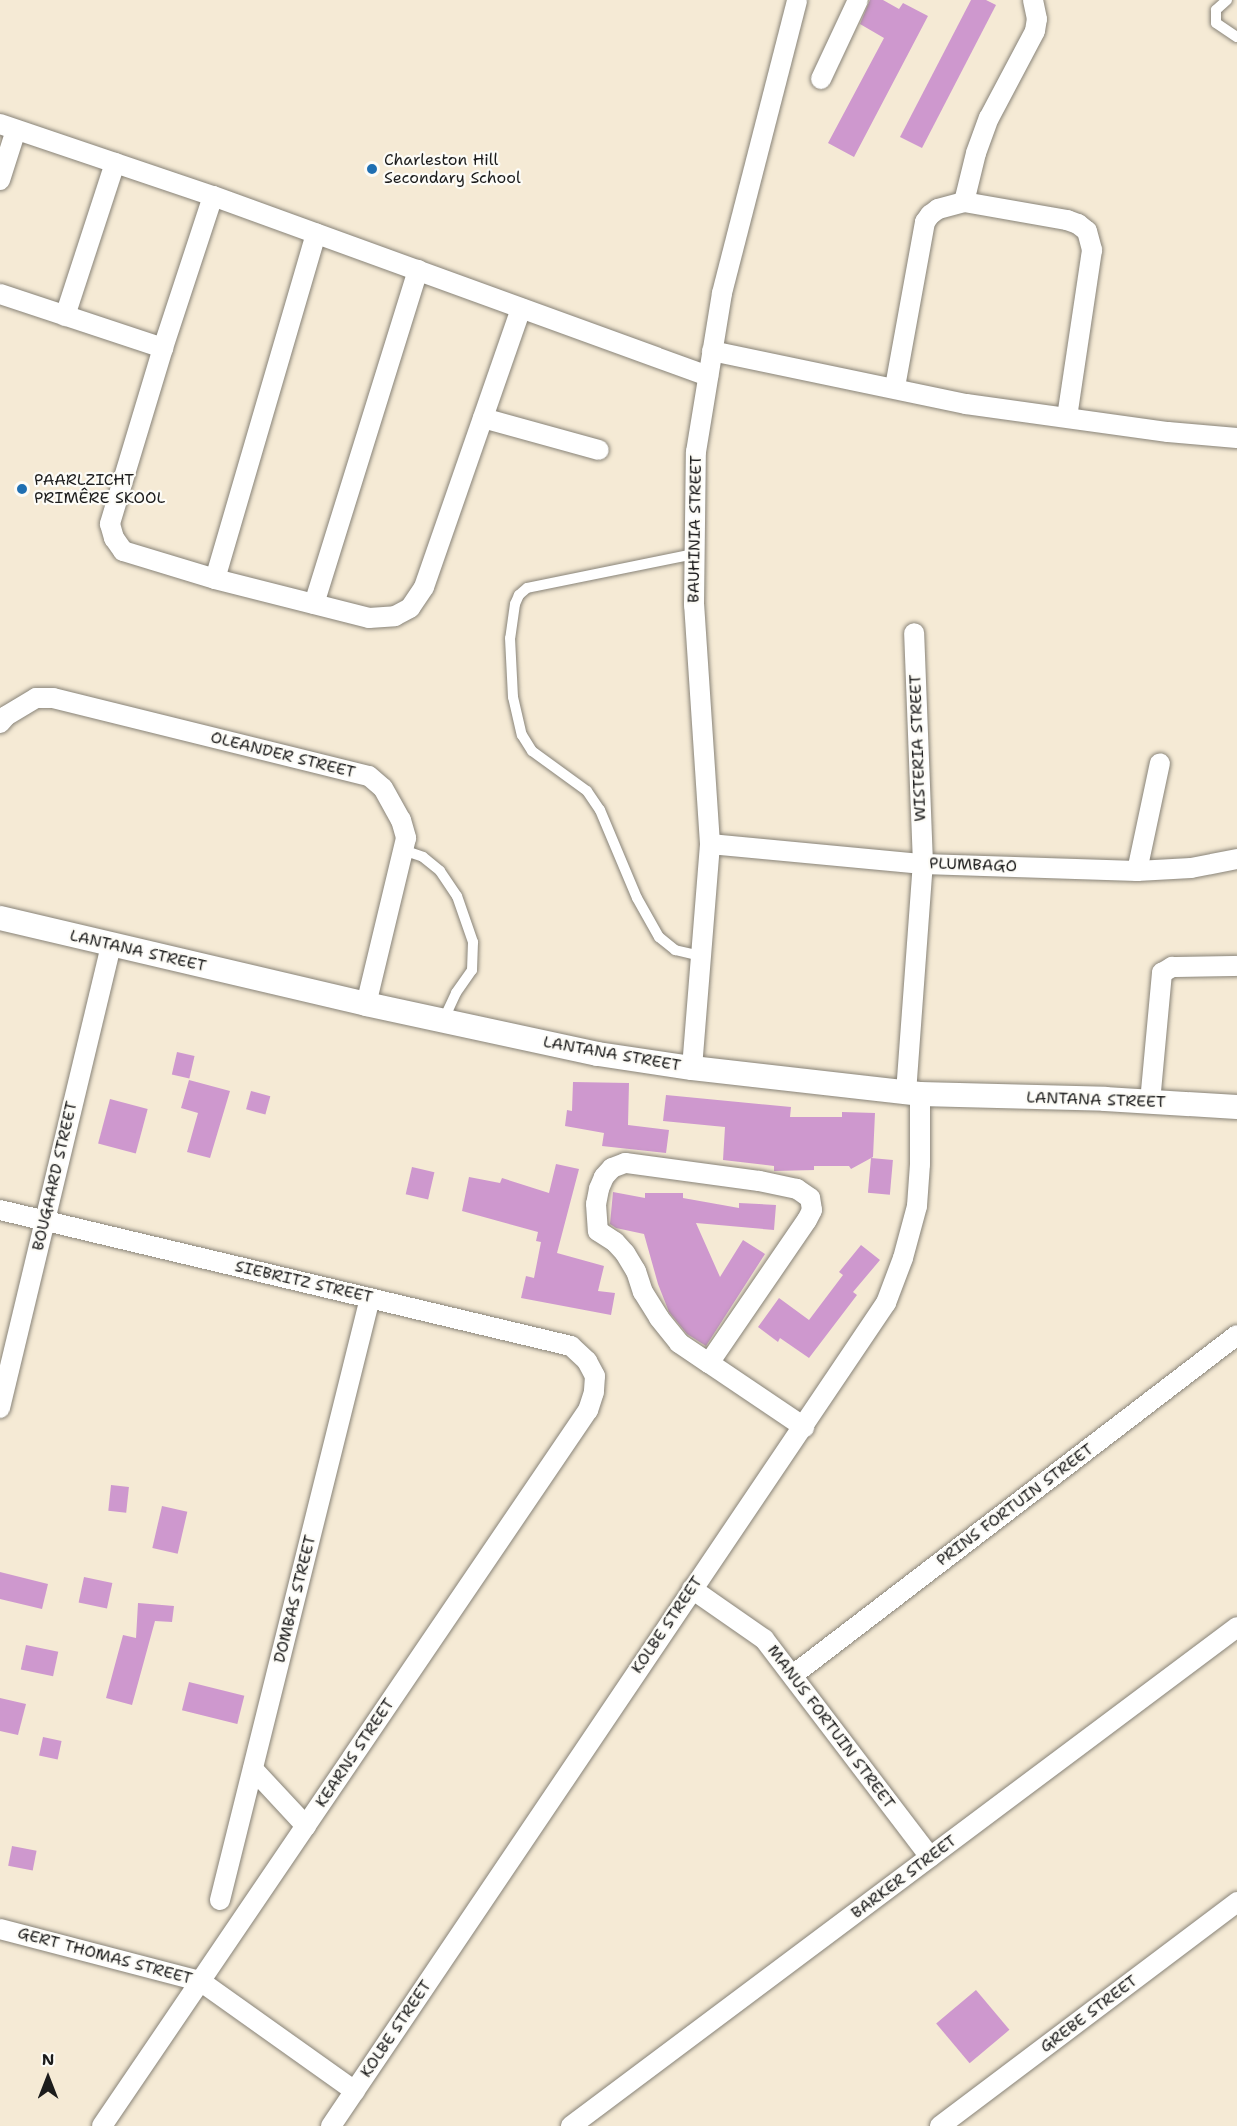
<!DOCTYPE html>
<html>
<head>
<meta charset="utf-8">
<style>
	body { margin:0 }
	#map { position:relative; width:1237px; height:2126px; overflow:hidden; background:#f5ead5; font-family:"Shantell Sans",sans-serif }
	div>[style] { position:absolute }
	.building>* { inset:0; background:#ce98ce; transform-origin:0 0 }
	.roads { filter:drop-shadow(0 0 2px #888378) drop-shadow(0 0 2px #888378) }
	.service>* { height:10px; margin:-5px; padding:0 5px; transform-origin:5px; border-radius:5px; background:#fff }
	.minor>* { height:20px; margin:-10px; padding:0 10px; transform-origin:10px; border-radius:10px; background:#fff }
	.tertiary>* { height:24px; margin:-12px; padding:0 12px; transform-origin:12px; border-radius:12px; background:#fff }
	.dots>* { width:16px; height:16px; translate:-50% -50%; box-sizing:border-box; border:3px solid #fdfcf7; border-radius:50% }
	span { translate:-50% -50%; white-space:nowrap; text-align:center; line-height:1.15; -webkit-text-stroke:4.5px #fdfcf7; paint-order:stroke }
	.poi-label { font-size:16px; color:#1c1c1c }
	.left { translate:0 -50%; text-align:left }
	.street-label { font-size:16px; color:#1c1c1c }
	.north { position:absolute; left:18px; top:2048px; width:60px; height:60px; -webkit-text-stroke:4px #fdfcf7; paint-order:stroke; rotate:0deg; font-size:16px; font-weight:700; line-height:24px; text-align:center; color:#1c1c1c }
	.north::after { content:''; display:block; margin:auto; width:21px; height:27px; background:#1c1c1c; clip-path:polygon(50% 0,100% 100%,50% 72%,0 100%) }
</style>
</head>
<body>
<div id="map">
	<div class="building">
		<i style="clip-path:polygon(870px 0,883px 0,899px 9px,903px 3px,928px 16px,854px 157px,828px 143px,884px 38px,860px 24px)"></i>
		<i style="clip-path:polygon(971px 0,986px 0,996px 5px,922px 148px,900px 137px)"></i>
		<i style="left:177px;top:1052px;width:18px;height:23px;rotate:13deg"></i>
		<i style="clip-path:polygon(189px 1080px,230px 1091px,210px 1158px,187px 1152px,198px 1113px,181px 1108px)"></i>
		<i style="clip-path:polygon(573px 1082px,629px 1083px,628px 1125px,669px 1130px,666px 1153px,602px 1146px,604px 1133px,565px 1126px,567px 1110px,572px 1111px)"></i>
		<i style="left:251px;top:1091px;width:20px;height:19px;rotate:15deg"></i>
		<i style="clip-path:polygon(666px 1095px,791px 1107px,790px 1117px,842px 1117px,842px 1112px,875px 1113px,873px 1157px,851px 1169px,849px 1166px,814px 1166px,814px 1170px,774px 1171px,774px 1166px,723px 1160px,725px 1127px,663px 1121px)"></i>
		<i style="left:110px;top:1099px;width:39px;height:46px;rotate:15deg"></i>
		<i style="left:871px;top:1158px;width:22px;height:35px;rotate:5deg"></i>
		<i style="clip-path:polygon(556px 1164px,579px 1169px,557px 1253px,604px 1266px,598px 1291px,615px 1293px,611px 1315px,521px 1298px,526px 1276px,534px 1278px,541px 1242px,536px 1241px,538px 1232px,462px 1211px,469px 1177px,500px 1183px,502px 1178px,549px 1193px)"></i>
		<i style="left:412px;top:1167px;width:23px;height:28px;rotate:13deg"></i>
		<i style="clip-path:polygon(613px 1192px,645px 1198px,645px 1193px,683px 1193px,683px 1198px,739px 1208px,739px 1203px,776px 1205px,774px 1230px,696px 1223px,720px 1277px,743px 1240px,765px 1254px,706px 1346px,687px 1334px,669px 1312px,658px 1284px,644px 1234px,616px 1228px,610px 1224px)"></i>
		<i style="clip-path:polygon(861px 1245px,880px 1260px,853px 1292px,857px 1295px,809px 1358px,780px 1338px,778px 1342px,758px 1327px,779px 1298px,809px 1320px,843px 1275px,839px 1272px)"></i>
		<i style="left:111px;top:1485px;width:18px;height:26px;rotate:6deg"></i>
		<i style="left:162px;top:1506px;width:26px;height:43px;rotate:13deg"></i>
		<i style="clip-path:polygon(0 1572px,48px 1584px,42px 1609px,0 1599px)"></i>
		<i style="left:84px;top:1577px;width:29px;height:26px;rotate:12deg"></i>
		<i style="clip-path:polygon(138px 1603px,174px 1606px,172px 1622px,155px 1621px,132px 1705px,106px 1698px,123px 1635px,136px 1638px)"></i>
		<i style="left:26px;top:1645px;width:33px;height:25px;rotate:12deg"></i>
		<i style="left:189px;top:1682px;width:57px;height:29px;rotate:14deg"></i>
		<i style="clip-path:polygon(0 1698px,26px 1704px,18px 1735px,0 1731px)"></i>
		<i style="left:43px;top:1737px;width:19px;height:19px;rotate:12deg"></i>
		<i style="left:12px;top:1846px;width:25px;height:20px;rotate:11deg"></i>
		<i style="left:976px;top:1990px;width:52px;height:52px;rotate:50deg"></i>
	</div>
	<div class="roads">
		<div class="service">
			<i style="left:1227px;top:0;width:15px;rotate:138deg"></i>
			<i style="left:1216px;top:10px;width:13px;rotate:90deg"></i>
			<i style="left:1216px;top:23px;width:25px;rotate:34deg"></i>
			<i style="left:694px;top:554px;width:170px;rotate:168.5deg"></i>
			<i style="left:527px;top:588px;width:11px;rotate:139deg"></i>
			<i style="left:519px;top:595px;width:10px;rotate:114deg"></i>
			<i style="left:515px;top:604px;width:34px;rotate:98deg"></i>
			<i style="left:510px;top:638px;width:59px;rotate:87.1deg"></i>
			<i style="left:513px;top:697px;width:39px;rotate:77deg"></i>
			<i style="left:522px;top:735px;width:19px;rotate:58deg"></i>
			<i style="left:532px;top:751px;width:68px;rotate:36deg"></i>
			<i style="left:587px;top:791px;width:23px;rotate:56deg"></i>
			<i style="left:600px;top:810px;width:95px;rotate:67.2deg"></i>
			<i style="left:637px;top:898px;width:45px;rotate:60.6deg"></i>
			<i style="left:659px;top:937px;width:21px;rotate:39deg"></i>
			<i style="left:675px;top:950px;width:27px;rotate:13deg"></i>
			<i style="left:403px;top:850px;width:21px;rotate:19deg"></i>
			<i style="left:423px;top:857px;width:22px;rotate:39deg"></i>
			<i style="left:440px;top:871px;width:30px;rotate:56deg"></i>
			<i style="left:457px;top:896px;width:49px;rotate:70.8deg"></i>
			<i style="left:473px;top:942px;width:28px;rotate:92deg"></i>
			<i style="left:472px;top:970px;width:28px;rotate:125deg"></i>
			<i style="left:456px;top:993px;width:31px;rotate:115deg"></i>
		</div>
		<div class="minor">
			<i style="left:821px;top:79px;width:87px;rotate:-64.9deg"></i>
			<i style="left:0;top:124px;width:225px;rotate:18.7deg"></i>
			<i style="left:213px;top:196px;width:527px;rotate:19.98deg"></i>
			<i style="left:0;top:180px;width:52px;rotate:-72.3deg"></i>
			<i style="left:213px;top:196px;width:160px;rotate:108.2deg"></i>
			<i style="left:163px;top:348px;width:184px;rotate:106.8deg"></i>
			<i style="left:110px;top:524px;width:15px;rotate:74deg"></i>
			<i style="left:114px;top:538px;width:16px;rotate:55deg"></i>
			<i style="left:123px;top:551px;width:96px;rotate:16.9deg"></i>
			<i style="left:215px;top:579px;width:159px;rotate:14.2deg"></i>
			<i style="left:369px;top:618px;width:26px;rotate:-4deg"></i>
			<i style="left:395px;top:616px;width:17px;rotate:-28deg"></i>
			<i style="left:410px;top:608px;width:25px;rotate:-56deg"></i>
			<i style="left:424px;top:587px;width:295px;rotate:-70.8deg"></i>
			<i style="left:964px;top:202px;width:50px;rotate:-76.2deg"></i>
			<i style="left:976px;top:153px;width:37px;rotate:-70deg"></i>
			<i style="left:989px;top:118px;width:98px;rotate:-62.1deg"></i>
			<i style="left:1035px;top:31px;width:12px;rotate:-81deg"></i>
			<i style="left:1037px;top:19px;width:19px;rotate:-102deg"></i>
			<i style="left:0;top:294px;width:172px;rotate:18.3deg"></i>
			<i style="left:65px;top:316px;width:161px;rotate:-71.9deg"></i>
			<i style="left:712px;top:351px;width:259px;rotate:11.8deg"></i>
			<i style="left:966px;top:404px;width:204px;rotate:7.9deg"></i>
			<i style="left:1168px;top:432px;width:69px;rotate:5deg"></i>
			<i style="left:895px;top:387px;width:168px;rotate:-79.7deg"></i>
			<i style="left:925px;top:222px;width:9px;rotate:-54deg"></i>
			<i style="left:930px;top:215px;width:10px;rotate:-37deg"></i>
			<i style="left:938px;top:209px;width:27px;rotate:-15deg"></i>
			<i style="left:964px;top:202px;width:105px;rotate:9.9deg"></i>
			<i style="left:1067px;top:220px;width:12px;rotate:20deg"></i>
			<i style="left:1078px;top:224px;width:11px;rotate:38deg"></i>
			<i style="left:1087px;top:231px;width:20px;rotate:75deg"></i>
			<i style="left:1092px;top:250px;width:169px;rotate:98.5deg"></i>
			<i style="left:483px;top:418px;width:120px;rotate:15.4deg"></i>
			<i style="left:215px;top:579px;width:360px;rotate:-73.7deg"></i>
			<i style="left:314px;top:604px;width:350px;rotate:-72.7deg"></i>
			<i style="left:0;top:723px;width:9px;rotate:-49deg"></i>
			<i style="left:6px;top:716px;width:35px;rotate:-31deg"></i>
			<i style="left:36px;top:698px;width:17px"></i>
			<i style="left:53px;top:698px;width:325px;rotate:13.9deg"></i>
			<i style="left:369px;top:776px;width:18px;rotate:41deg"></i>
			<i style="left:383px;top:788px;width:37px;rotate:61deg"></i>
			<i style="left:401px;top:820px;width:19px;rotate:74deg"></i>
			<i style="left:406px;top:838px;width:171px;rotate:103.5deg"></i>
			<i style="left:710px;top:844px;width:214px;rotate:5.4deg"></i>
			<i style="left:923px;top:864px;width:214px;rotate:1.9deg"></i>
			<i style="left:1137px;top:871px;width:54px;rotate:-3.2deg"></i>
			<i style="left:1191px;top:868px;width:47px;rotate:-11.1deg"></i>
			<i style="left:1137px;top:871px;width:110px;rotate:-78deg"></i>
			<i style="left:692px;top:1068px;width:225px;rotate:-85.4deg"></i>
			<i style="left:710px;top:844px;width:240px;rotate:-93.8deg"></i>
			<i style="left:694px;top:605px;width:153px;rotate:-89.3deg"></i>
			<i style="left:696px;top:452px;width:161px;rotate:-80.7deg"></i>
			<i style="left:722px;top:293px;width:302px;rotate:-75.6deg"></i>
			<i style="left:906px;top:1093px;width:230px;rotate:-85.8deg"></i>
			<i style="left:923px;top:864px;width:231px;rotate:-92.2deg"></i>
			<i style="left:1150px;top:1102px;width:130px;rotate:-84.7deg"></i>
			<i style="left:1162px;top:973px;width:12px;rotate:-31deg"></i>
			<i style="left:1172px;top:967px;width:65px;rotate:-0.9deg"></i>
			<i style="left:0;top:1210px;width:587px;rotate:13.4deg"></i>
			<i style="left:571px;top:1346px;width:22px;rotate:43deg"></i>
			<i style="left:587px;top:1361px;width:17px;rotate:62deg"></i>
			<i style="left:595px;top:1376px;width:16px;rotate:94deg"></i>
			<i style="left:594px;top:1392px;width:19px;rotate:108deg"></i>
			<i style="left:588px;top:1410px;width:865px;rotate:124.17deg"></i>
			<i style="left:709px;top:1363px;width:173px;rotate:-55.6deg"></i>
			<i style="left:807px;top:1220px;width:11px;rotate:-63deg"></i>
			<i style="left:812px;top:1210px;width:12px;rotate:-99deg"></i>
			<i style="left:810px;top:1198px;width:16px;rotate:-145deg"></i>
			<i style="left:797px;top:1189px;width:39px;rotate:-168deg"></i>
			<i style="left:759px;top:1181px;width:135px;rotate:-172.3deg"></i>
			<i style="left:625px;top:1163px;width:14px;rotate:159deg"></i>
			<i style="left:612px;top:1168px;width:12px;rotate:132deg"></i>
			<i style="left:604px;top:1177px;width:13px;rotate:113deg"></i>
			<i style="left:599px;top:1189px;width:15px;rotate:101deg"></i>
			<i style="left:596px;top:1204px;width:27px;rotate:86deg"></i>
			<i style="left:598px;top:1231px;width:20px;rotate:33deg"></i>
			<i style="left:615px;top:1242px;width:15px;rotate:48deg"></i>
			<i style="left:625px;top:1253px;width:21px;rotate:59deg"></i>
			<i style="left:636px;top:1271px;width:22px;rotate:72deg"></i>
			<i style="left:643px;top:1292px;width:31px;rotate:58deg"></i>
			<i style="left:659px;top:1318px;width:32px;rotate:51deg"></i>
			<i style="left:679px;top:1343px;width:36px;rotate:34deg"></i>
			<i style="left:709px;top:1363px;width:115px;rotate:34deg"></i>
			<i style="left:0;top:1408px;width:476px;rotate:-76.5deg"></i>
			<i style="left:692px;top:1589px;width:88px;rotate:34.8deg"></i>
			<i style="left:764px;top:1639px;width:274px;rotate:52.7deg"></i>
			<i style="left:793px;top:1675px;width:559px;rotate:-37.44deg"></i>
			<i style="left:253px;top:1769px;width:78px;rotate:47.1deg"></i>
			<i style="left:220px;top:1900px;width:620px;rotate:-76.01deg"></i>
			<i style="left:0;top:1929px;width:207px;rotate:14.6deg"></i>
			<i style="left:200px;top:1981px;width:190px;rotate:35.4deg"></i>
			<i style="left:331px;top:2126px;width:993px;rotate:-56.01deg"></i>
			<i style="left:886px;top:1303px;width:48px;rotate:-69.3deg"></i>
			<i style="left:903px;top:1258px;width:54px;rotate:-74.9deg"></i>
			<i style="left:917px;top:1206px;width:42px;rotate:-85.9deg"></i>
			<i style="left:920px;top:1164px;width:70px;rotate:-90deg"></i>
			<i style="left:571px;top:2126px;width:832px;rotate:-36.84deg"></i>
			<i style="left:940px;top:2126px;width:372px;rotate:-37deg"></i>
		</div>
		<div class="tertiary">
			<i style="left:0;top:918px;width:376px;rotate:13.2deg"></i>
			<i style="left:366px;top:1004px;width:237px;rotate:12.2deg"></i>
			<i style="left:598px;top:1054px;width:95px;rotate:8.5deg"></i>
			<i style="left:692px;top:1068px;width:229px;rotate:6.5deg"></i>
			<i style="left:920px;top:1094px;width:185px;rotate:1.5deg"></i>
			<i style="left:1105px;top:1099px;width:132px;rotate:3.5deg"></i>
		</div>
	</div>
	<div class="dots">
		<i style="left:372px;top:169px;background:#1f6fb2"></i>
		<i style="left:22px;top:489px;background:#1f6fb2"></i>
	</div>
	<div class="poi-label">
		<span class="left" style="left:384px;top:169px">Charleston Hill<br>Secondary School</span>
		<span class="left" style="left:34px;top:489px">PAARLZICHT<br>PRIMÊRE SKOOL</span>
	</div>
	<div class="street-label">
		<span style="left:695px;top:529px;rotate:-89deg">BAUHINIA STREET</span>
		<span style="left:918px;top:748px;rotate:-92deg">WISTERIA STREET</span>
		<span style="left:283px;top:755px;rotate:14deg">OLEANDER STREET</span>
		<span style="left:973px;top:865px;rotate:2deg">PLUMBAGO</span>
		<span style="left:138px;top:951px;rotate:13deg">LANTANA STREET</span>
		<span style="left:612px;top:1054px;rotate:10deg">LANTANA STREET</span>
		<span style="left:1096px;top:1100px;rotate:2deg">LANTANA STREET</span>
		<span style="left:55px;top:1176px;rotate:-77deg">BOUGAARD STREET</span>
		<span style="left:304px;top:1282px;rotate:13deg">SIEBRITZ STREET</span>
		<span style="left:1015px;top:1505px;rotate:-37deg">PRINS FORTUIN STREET</span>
		<span style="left:295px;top:1599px;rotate:-76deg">DOMBAS STREET</span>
		<span style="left:667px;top:1625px;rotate:-56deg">KOLBE STREET</span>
		<span style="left:831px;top:1727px;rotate:53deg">MANUS FORTUIN STREET</span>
		<span style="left:355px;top:1753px;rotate:-56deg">KEARNS STREET</span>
		<span style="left:904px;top:1877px;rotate:-37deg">BARKER STREET</span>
		<span style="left:105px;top:1956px;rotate:15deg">GERT THOMAS STREET</span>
		<span style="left:1089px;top:2014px;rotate:-37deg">GREBE STREET</span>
		<span style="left:396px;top:2029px;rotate:-56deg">KOLBE STREET</span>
	</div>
	<div class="north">N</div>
</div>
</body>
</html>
